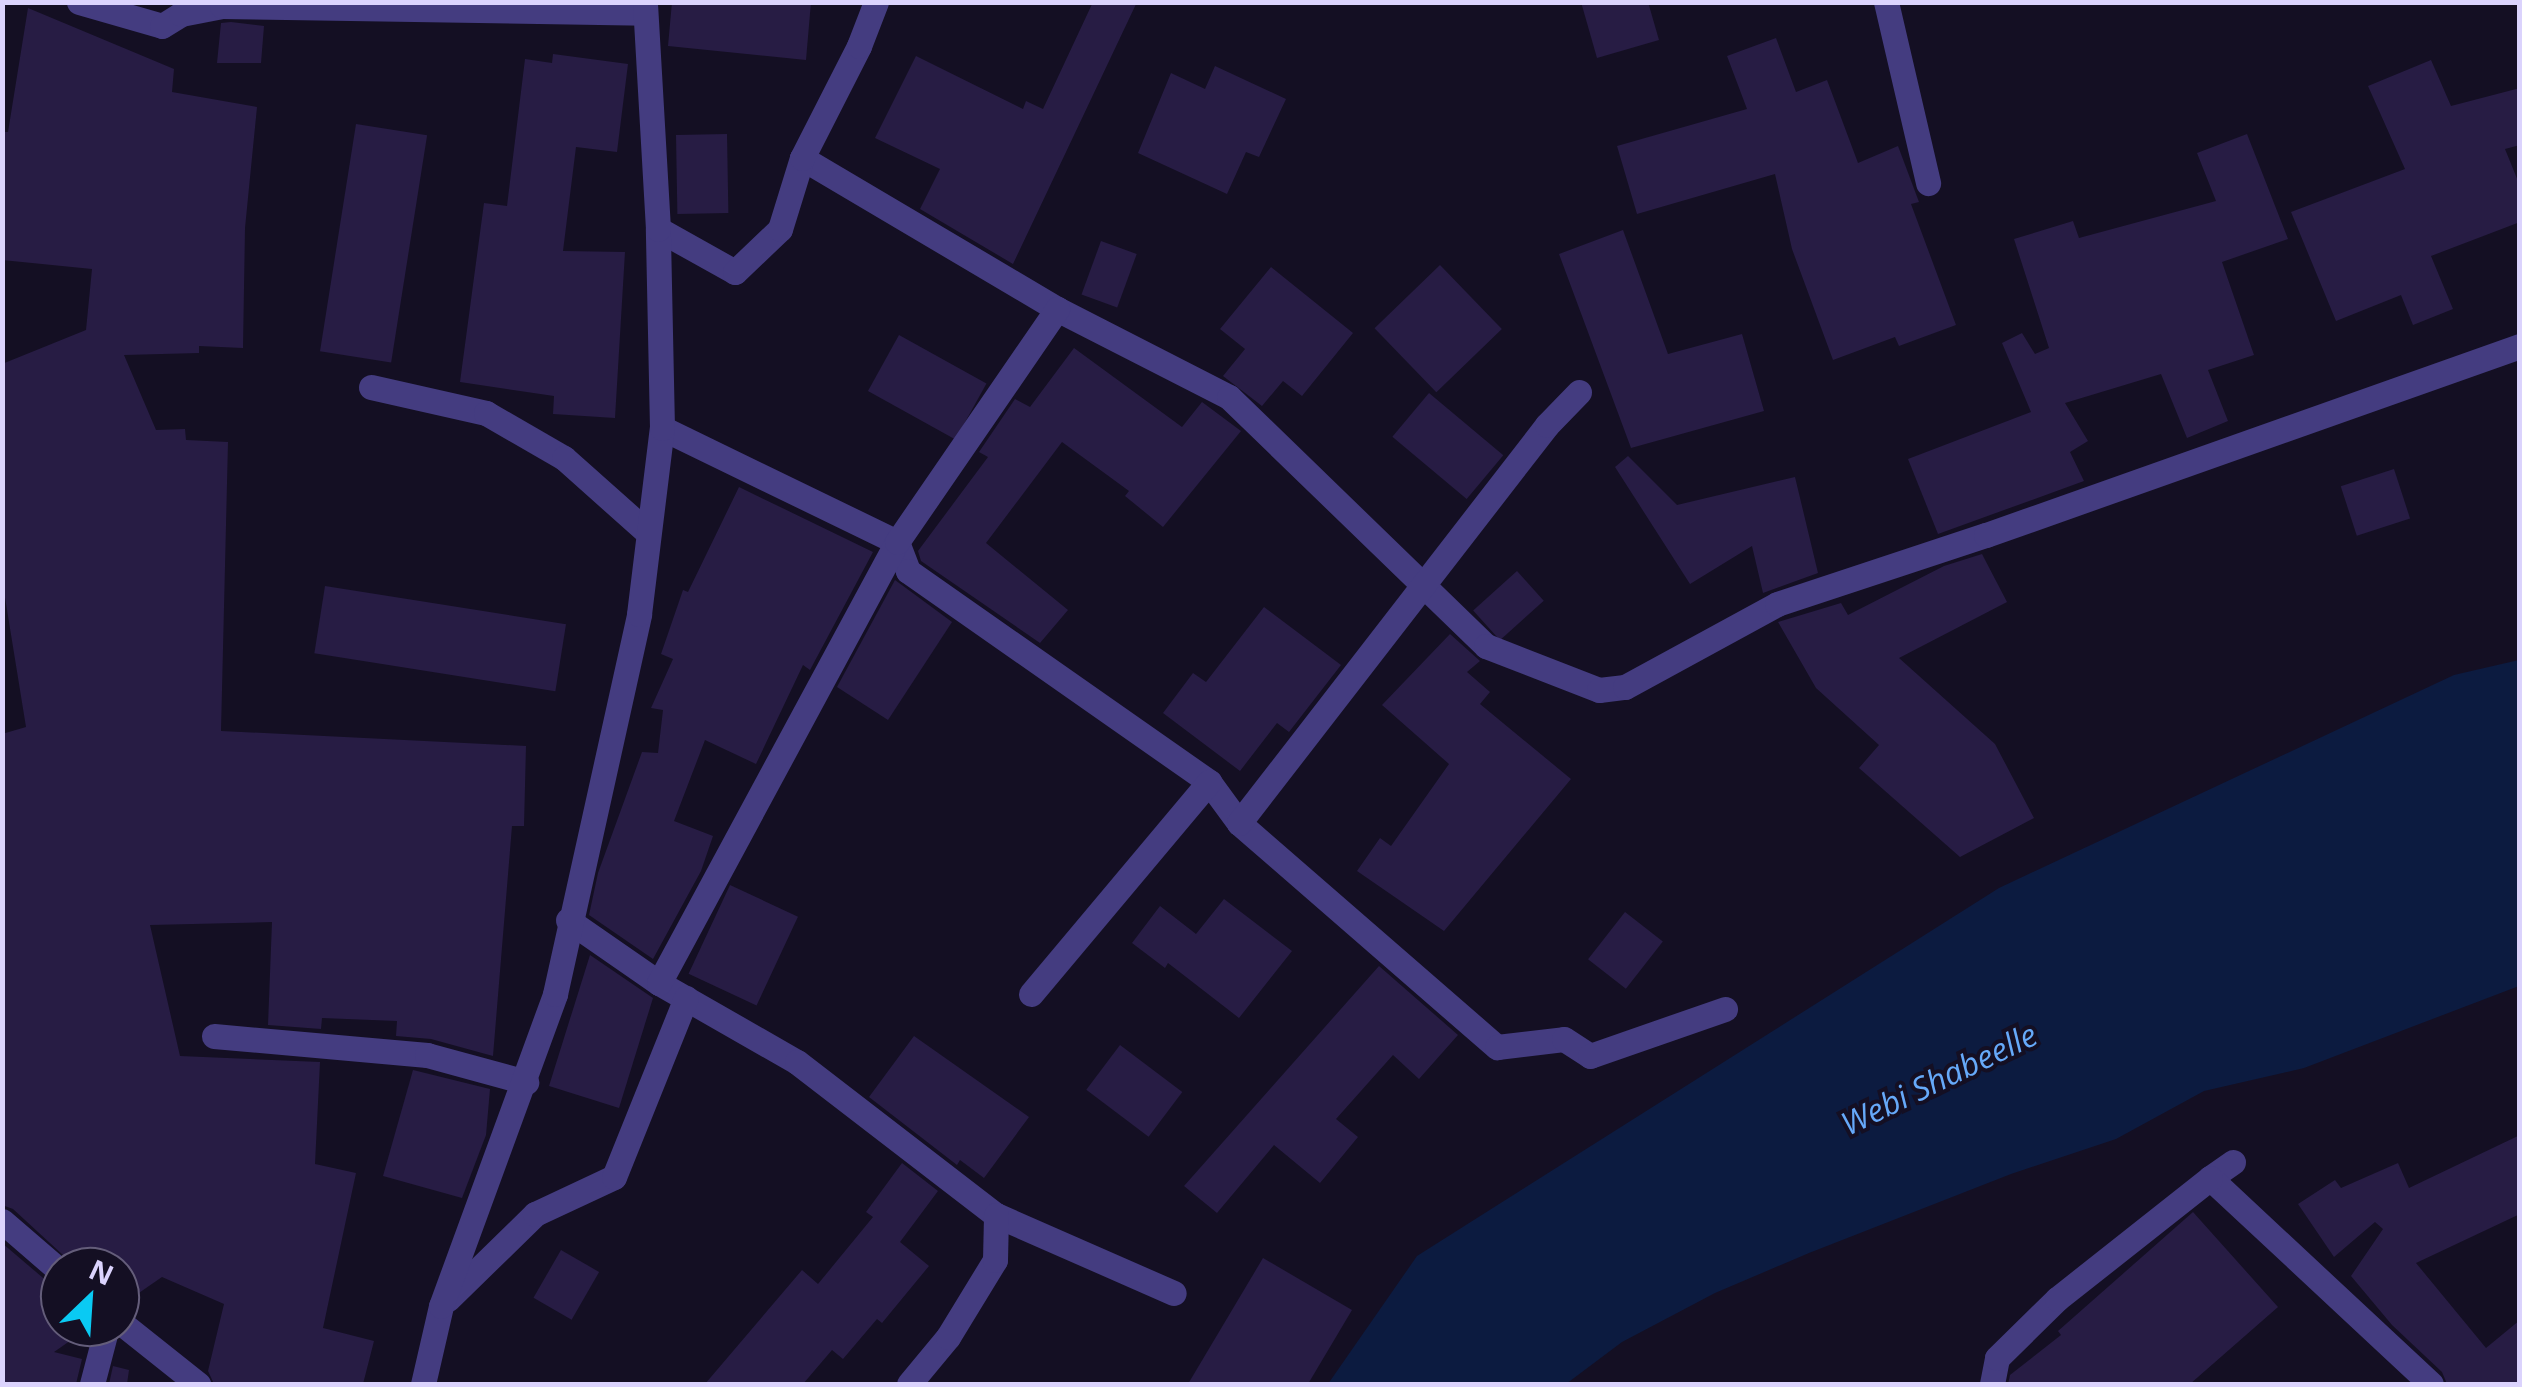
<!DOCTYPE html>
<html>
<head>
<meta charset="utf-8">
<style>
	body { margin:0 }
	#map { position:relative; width:2522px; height:1387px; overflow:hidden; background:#140f23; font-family:"Open Sans",sans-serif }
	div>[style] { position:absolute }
	.water>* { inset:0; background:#0c1b40 }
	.building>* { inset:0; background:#271c44; transform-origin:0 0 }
	.minor>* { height:25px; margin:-12.5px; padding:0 12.5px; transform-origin:12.5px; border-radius:12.5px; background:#443c80 }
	span { translate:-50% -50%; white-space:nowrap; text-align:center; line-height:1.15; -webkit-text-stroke:8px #140f23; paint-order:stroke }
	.water-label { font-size:32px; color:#66a9f9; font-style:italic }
	.frame { position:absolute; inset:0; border:5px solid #dbd3fd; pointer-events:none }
	.north { position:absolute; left:40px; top:1247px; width:100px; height:100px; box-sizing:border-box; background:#140f23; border:2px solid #645d7a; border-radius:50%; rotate:25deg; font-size:28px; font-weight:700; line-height:40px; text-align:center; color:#dbd3fd }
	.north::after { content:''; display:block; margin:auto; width:35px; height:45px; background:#0acaf3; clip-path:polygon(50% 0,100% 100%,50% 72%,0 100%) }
</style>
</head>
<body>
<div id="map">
	<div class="water">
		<i style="clip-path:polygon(2519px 660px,2519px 986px,2304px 1068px,2204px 1091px,2116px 1139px,2011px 1174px,1809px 1253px,1715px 1293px,1622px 1342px,1566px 1384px,1328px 1384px,1417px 1256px,1999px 888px,2454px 675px)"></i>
	</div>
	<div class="building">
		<i style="clip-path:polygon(672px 2px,811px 2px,806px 60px,668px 46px)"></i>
		<i style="clip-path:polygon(1093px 2px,1137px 2px,1013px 264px,920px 209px,940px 169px,875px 138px,916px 56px,1023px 109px,1026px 101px,1043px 109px)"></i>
		<i style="clip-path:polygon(1581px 2px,1648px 2px,1659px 40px,1597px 58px)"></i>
		<i style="clip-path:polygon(28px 8px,174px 69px,172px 92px,257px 107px,245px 228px,243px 348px,199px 346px,199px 353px,124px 355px,156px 430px,185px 429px,186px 440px,228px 442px,221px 731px,526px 746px,524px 826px,512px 826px,493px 1056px,431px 1039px,396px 1036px,397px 1021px,322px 1018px,321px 1029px,268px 1025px,272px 922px,150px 925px,180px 1056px,320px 1062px,315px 1164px,356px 1173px,323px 1328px,374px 1341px,363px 1384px,214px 1384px,208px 1371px,224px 1304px,162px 1277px,120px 1306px,120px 1267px,76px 1267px,13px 1209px,2px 1205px,2px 734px,26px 727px,2px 579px,2px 364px,86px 330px,92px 269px,2px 260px,2px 132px,8px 132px)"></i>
		<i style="clip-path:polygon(231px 22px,264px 26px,261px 63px,217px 63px,221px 23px)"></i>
		<i style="clip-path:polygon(1776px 38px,1796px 92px,1827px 80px,1858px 163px,1898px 146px,1919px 202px,1911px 204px,1956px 325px,1899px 346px,1895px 337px,1833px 360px,1792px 249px,1775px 174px,1637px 214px,1617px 146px,1747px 109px,1727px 56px)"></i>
		<i style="clip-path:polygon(553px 54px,628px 64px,617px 152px,576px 147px,563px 251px,625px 252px,615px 418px,553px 414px,554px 396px,460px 382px,484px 203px,507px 206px,525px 59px,552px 63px)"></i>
		<i style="clip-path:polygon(2431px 60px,2451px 106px,2520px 88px,2520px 145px,2505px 149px,2520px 186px,2520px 222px,2431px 256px,2453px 309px,2413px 325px,2401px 295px,2336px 321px,2291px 212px,2405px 169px,2368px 86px)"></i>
		<i style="clip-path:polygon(1215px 66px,1286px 99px,1259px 157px,1246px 152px,1227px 194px,1138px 153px,1171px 73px,1205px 89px)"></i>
		<i style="left:356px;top:124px;width:72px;height:230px;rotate:9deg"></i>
		<i style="left:727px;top:134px;width:79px;height:51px;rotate:89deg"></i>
		<i style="clip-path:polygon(2247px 134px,2288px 239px,2222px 262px,2254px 355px,2208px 370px,2228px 421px,2187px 438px,2161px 374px,2065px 403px,2088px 441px,2070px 452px,2084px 481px,1938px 534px,1908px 459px,2031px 412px,2002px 343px,2022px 333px,2035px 354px,2049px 348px,2014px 239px,2073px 221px,2079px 238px,2216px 201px,2197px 153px)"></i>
		<i style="clip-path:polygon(1623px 230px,1668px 354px,1742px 334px,1764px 411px,1631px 448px,1559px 254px)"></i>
		<i style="left:1101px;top:241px;width:38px;height:57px;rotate:20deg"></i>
		<i style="left:1440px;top:265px;width:89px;height:91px;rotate:46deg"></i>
		<i style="clip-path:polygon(1271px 267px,1353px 333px,1302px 396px,1283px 381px,1262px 406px,1223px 376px,1245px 349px,1220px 329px)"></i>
		<i style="left:899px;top:335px;width:100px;height:64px;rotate:29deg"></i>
		<i style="clip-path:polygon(1074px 348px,1182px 427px,1202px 402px,1241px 431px,1163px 527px,1125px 496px,1129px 491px,1062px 442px,986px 543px,1068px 610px,1040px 643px,921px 561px,918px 551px,988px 457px,979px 452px,1015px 399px,1030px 407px)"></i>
		<i style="left:1429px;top:393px;width:97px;height:57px;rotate:40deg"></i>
		<i style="clip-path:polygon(1628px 456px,1677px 505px,1795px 477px,1818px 573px,1763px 593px,1752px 546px,1690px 584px,1615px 467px)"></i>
		<i style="left:2394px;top:469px;width:52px;height:56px;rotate:72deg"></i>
		<i style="clip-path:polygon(739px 487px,873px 552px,810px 670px,803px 665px,756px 764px,705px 740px,674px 821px,713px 836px,701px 871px,653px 959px,589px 915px,598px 873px,642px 752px,658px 753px,663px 710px,651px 708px,673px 659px,661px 654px,683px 590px,688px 592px)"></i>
		<i style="clip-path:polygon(1982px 554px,2007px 602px,1899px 658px,1995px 744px,2034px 818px,1960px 857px,1859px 768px,1879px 745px,1816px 688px,1778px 622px,1841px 603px,1848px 615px,1944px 566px)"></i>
		<i style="left:1517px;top:571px;width:40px;height:59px;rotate:48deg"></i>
		<i style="clip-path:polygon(895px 580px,952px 622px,888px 720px,837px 687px)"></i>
		<i style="left:325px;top:586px;width:244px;height:68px;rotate:9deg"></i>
		<i style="clip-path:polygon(1264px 607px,1341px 665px,1289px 732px,1277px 723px,1240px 771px,1163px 713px,1193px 673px,1206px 682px)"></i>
		<i style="clip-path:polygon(1450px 634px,1480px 661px,1467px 672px,1490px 692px,1480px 704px,1571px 779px,1444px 931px,1357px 871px,1380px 838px,1391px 846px,1449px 764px,1382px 705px)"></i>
		<i style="left:730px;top:885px;width:75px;height:98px;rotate:25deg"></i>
		<i style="clip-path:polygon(1224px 899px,1292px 951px,1239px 1018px,1168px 963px,1165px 968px,1132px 943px,1160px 906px,1196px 934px)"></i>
		<i style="left:1625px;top:912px;width:48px;height:60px;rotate:38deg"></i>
		<i style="clip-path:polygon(590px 955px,653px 998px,619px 1108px,549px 1086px)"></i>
		<i style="clip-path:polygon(1379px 966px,1458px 1035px,1419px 1079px,1393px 1055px,1336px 1119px,1358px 1137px,1320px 1183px,1274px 1145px,1217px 1213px,1184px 1186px)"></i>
		<i style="clip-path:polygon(914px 1036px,1029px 1117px,984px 1178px,960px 1160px,957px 1165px,869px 1097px)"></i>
		<i style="left:1120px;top:1045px;width:78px;height:56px;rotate:37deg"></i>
		<i style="clip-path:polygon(413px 1070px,490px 1089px,486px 1135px,462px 1198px,383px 1176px)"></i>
		<i style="clip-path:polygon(2520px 1135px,2520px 1214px,2416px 1263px,2486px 1348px,2520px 1320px,2520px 1384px,2447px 1384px,2442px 1372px,2392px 1325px,2351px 1276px,2383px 1229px,2375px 1222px,2334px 1257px,2298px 1204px,2335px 1180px,2341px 1188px,2398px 1163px,2409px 1188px)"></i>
		<i style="clip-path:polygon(902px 1163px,938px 1191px,900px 1242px,929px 1266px,882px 1323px,877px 1319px,843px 1359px,832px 1350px,803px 1384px,705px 1384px,802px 1270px,818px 1284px,873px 1217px,866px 1212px)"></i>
		<i style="clip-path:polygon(2193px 1212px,2278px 1307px,2190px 1384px,2008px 1384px,2010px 1375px,2061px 1335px,2058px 1331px)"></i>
		<i style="clip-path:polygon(2px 1243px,49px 1283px,60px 1287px,60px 1327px,90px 1327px,54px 1352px,82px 1359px,76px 1384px,2px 1384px)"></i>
		<i style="left:561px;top:1250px;width:44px;height:55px;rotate:30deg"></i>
		<i style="clip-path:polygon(1263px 1258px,1352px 1310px,1308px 1384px,1188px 1384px)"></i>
		<i style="clip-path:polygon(113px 1366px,129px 1370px,127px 1384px,109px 1384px)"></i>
	</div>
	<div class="minor">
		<i style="left:79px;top:2px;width:86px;rotate:16.1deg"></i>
		<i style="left:162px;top:26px;width:22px;rotate:-32deg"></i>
		<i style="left:181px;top:14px;width:42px;rotate:-11deg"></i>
		<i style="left:222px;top:6px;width:423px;rotate:0.9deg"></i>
		<i style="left:1886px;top:2px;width:186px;rotate:76.9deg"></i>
		<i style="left:802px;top:158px;width:296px;rotate:30.6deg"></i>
		<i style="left:1057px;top:309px;width:193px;rotate:27.1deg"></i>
		<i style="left:1229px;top:397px;width:358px;rotate:44.1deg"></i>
		<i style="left:1486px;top:646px;width:121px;rotate:21.3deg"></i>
		<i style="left:1599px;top:690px;width:26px;rotate:-7deg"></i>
		<i style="left:1625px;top:687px;width:173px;rotate:-28.6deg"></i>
		<i style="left:1777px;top:604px;width:220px;rotate:-18.3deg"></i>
		<i style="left:1986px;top:535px;width:566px;rotate:-19.49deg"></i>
		<i style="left:658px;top:229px;width:88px;rotate:29.2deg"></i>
		<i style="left:735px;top:272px;width:62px;rotate:-43.7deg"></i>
		<i style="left:780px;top:229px;width:74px;rotate:-72.8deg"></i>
		<i style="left:802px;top:158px;width:126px;rotate:-63deg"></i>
		<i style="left:859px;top:46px;width:47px;rotate:-68.9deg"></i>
		<i style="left:371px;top:387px;width:118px;rotate:12.7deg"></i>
		<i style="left:486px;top:413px;width:90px;rotate:30deg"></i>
		<i style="left:564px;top:458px;width:110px;rotate:41.7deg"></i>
		<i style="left:662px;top:428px;width:261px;rotate:25.9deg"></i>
		<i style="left:897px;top:542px;width:31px;rotate:69deg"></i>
		<i style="left:908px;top:571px;width:368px;rotate:35deg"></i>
		<i style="left:1209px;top:782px;width:51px;rotate:53.8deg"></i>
		<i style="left:1239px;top:823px;width:342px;rotate:41deg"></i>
		<i style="left:1497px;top:1047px;width:67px;rotate:-6.8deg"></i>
		<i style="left:1564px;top:1039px;width:31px;rotate:33deg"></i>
		<i style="left:1590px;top:1056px;width:143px;rotate:-19.2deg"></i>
		<i style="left:1239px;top:823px;width:503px;rotate:-52.26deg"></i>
		<i style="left:1547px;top:425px;width:46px;rotate:-45.9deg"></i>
		<i style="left:568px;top:920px;width:111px;rotate:34.7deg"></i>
		<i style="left:659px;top:983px;width:159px;rotate:29.8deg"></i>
		<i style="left:797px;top:1062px;width:251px;rotate:37.6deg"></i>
		<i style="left:996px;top:1215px;width:194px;rotate:23.7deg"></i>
		<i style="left:659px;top:983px;width:501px;rotate:-61.65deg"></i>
		<i style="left:897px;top:542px;width:283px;rotate:-55.5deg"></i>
		<i style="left:1031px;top:994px;width:277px;rotate:-50deg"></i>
		<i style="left:214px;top:1036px;width:214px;rotate:5.1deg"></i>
		<i style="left:427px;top:1055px;width:103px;rotate:15.3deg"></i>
		<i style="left:2233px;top:1162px;width:28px;rotate:145deg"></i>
		<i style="left:2210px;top:1178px;width:302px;rotate:43deg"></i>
		<i style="left:2px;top:1221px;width:77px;rotate:40.8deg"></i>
		<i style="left:448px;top:1299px;width:122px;rotate:-44.3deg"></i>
		<i style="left:535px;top:1214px;width:87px;rotate:-25.1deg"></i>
		<i style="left:614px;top:1177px;width:193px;rotate:-68.1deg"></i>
		<i style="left:120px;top:1322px;width:100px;rotate:38.5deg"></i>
		<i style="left:92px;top:1384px;width:59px;rotate:-75.3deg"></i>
		<i style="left:423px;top:1384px;width:80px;rotate:-77deg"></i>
		<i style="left:441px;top:1306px;width:332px;rotate:-69.9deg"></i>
		<i style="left:555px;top:994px;width:389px;rotate:-77.5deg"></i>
		<i style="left:639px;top:614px;width:187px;rotate:-83deg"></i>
		<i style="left:662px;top:428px;width:199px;rotate:-91.2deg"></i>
		<i style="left:658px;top:229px;width:227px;rotate:-93.3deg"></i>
		<i style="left:909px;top:1384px;width:61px;rotate:-50.3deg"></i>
		<i style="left:948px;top:1337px;width:90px;rotate:-58.6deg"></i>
		<i style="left:995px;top:1260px;width:45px;rotate:-88.7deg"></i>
		<i style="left:1992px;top:1384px;width:26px;rotate:-79deg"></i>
		<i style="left:1997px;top:1358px;width:84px;rotate:-44.5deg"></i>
		<i style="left:2057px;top:1299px;width:195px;rotate:-38.3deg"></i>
	</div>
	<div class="water-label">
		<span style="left:1939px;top:1079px;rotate:-26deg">Webi Shabeelle</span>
	</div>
	<div class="frame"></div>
	<div class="north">N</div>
</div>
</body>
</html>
